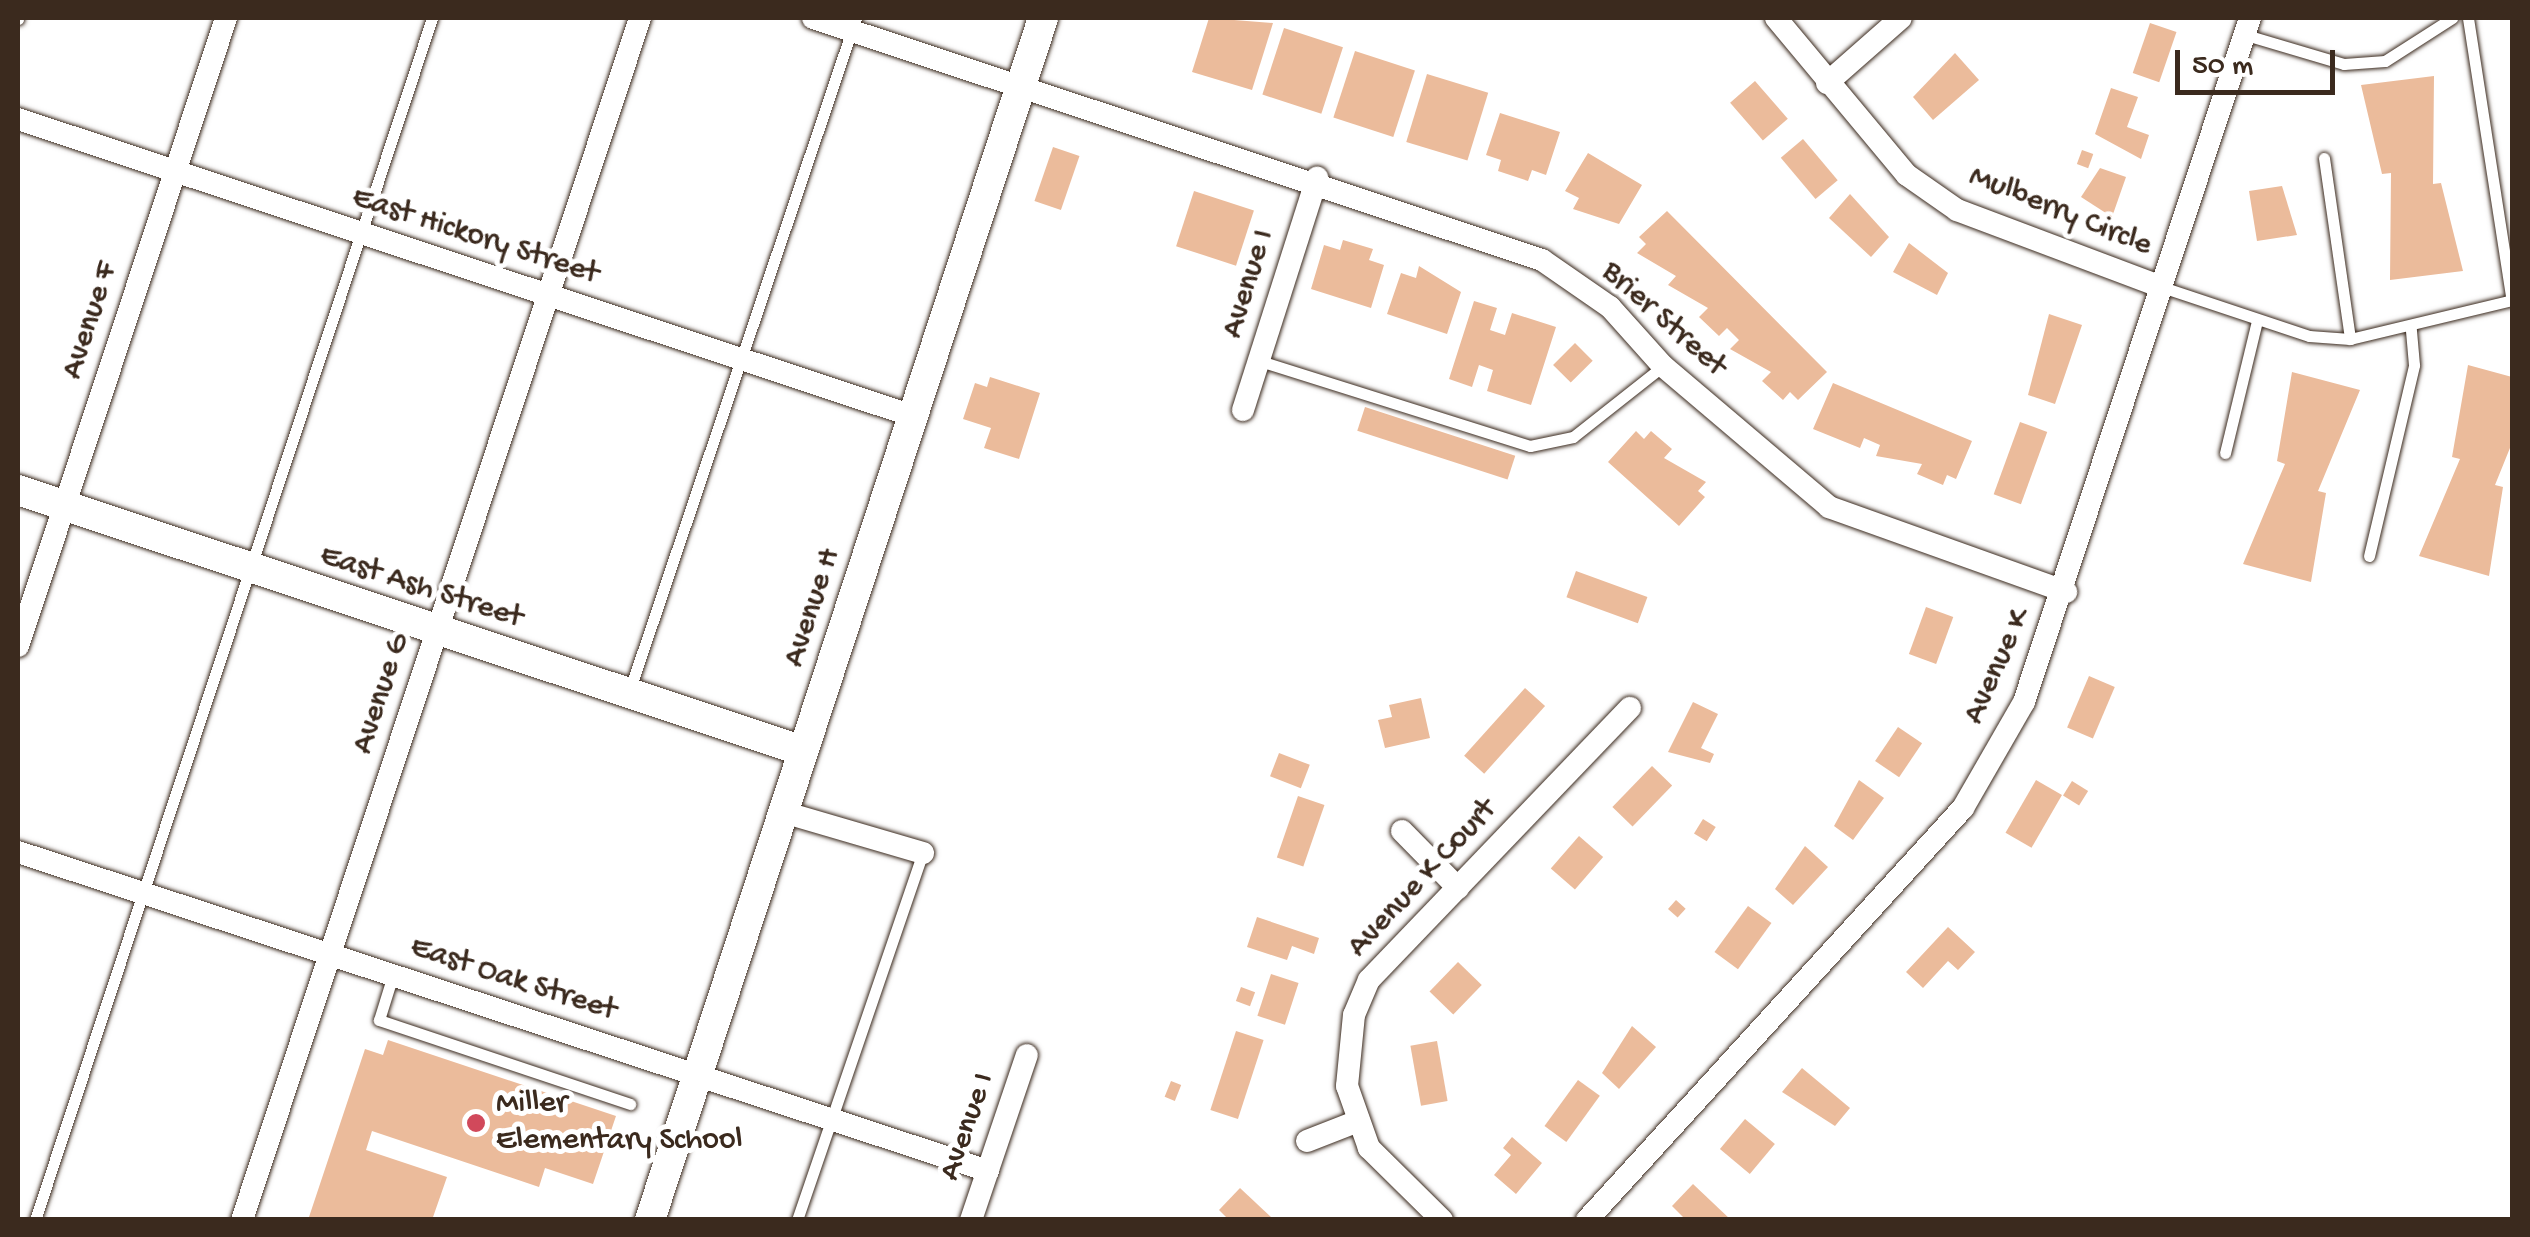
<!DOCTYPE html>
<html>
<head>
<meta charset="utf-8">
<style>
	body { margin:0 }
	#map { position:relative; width:2530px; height:1237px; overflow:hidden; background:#fff; font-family:"Gochi Hand",sans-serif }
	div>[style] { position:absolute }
	.building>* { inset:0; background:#ebbb9b; transform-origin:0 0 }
	.roads { filter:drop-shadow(0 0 2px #3b2a1e) drop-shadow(0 0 2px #3b2a1e) }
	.lane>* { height:11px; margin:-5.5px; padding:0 5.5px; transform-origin:5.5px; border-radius:5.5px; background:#fff }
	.street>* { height:22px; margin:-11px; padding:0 11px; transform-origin:11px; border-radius:11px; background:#fff }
	.secondary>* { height:30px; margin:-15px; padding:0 15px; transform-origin:15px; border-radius:15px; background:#fff }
	.dots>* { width:28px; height:28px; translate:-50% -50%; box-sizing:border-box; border:5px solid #fff; border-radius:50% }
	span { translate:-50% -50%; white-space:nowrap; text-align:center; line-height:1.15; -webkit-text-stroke:10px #fff; paint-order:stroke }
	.street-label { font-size:32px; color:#3b2a1e }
	.poi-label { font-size:32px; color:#3b2a1e }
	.left { translate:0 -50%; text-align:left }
	.frame { position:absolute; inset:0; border:20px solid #3b2a1e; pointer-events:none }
	.scale { position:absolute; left:2175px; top:50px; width:160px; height:45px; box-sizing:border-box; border:5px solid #3b2a1e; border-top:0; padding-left:12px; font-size:30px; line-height:35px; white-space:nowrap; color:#3b2a1e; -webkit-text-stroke:8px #fff; paint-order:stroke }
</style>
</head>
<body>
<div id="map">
	<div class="building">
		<i style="clip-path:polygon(1209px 18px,1273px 23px,1252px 90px,1192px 72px)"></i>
		<i style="left:2150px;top:23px;width:28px;height:53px;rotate:19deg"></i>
		<i style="left:1284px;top:28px;width:62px;height:70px;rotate:18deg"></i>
		<i style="left:1355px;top:51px;width:63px;height:70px;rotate:18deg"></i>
		<i style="clip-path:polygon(1955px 53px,1979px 80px,1933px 120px,1913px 97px)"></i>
		<i style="left:1427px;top:74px;width:64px;height:71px;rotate:17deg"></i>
		<i style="clip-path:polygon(2434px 76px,2433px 184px,2441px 183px,2463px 271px,2390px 280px,2391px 173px,2382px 174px,2361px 85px)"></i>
		<i style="left:1755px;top:81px;width:50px;height:33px;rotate:49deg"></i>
		<i style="clip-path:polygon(2111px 88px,2138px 97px,2127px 127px,2149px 135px,2141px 159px,2095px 134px)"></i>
		<i style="clip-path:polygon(1500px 113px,1560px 132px,1546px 175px,1532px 170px,1528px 181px,1498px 171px,1501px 160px,1486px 155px)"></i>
		<i style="left:1803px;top:139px;width:54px;height:29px;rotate:50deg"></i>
		<i style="left:1053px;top:147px;width:28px;height:57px;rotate:19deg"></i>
		<i style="left:2082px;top:150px;width:12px;height:15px;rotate:20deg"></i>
		<i style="clip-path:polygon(1588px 153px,1642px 185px,1619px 224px,1573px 209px,1579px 198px,1565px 191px)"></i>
		<i style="clip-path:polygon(2100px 168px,2126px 177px,2112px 217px,2081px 197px)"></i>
		<i style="clip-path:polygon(2282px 186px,2297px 235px,2257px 241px,2249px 191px)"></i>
		<i style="left:1194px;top:191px;width:63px;height:58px;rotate:18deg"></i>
		<i style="clip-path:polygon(1850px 194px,1889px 237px,1871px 257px,1829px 218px)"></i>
		<i style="clip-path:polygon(1667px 211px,1827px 372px,1798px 400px,1790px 392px,1783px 400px,1762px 381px,1771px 372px,1730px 349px,1739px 340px,1727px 328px,1719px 336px,1699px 317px,1708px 308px,1668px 285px,1676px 276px,1637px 253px,1646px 244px,1639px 237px)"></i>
		<i style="clip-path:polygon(1343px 240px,1373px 249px,1369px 260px,1384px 265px,1371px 308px,1311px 289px,1324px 245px,1340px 250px)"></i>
		<i style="clip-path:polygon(1909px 243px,1948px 273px,1937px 295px,1893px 272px)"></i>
		<i style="clip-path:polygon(1419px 266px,1461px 292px,1447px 334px,1387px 314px,1401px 273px,1416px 278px)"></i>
		<i style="clip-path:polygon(1474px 301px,1497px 308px,1490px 330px,1505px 335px,1512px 313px,1556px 327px,1531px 405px,1487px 391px,1493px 370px,1479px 365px,1472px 387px,1449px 379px)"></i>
		<i style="clip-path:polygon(2049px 314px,2082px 325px,2055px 404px,2028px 395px)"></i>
		<i style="left:1575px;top:343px;width:25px;height:31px;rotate:45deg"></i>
		<i style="clip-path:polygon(2468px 365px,2512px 377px,2512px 443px,2495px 485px,2503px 487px,2489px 576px,2419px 556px,2460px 459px,2452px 457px)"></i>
		<i style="clip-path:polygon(2292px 372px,2360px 390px,2318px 491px,2326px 493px,2311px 582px,2243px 564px,2285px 464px,2277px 461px)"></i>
		<i style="clip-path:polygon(990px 377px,1040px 393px,1019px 459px,984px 448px,991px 428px,963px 419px,975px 383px,987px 387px)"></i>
		<i style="clip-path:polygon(1833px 383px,1972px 441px,1956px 479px,1947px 475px,1943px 485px,1917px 474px,1922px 464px,1876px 456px,1880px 445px,1864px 438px,1860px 448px,1813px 429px)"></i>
		<i style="left:1365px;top:407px;width:158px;height:25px;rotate:18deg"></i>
		<i style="left:2020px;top:422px;width:29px;height:77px;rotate:20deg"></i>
		<i style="clip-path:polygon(1636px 431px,1644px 439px,1651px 431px,1672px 449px,1664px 458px,1706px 482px,1698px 491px,1705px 497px,1679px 526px,1608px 462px)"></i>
		<i style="left:1576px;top:571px;width:76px;height:28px;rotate:20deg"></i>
		<i style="left:1926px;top:607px;width:29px;height:50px;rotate:20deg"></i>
		<i style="left:2089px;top:676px;width:28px;height:56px;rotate:23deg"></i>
		<i style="left:1525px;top:688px;width:27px;height:91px;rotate:42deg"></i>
		<i style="clip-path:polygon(1421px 698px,1430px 738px,1385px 748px,1378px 720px,1392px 717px,1389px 705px)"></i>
		<i style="clip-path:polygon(1693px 702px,1718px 714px,1701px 748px,1714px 754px,1710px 763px,1668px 752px)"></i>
		<i style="left:1898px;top:727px;width:29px;height:41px;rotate:34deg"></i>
		<i style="left:1279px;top:753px;width:33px;height:25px;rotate:21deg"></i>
		<i style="left:1652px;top:766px;width:28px;height:57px;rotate:44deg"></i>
		<i style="clip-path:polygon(1859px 780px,1884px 798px,1853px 840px,1834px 826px)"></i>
		<i style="left:2036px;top:780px;width:30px;height:61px;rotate:30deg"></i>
		<i style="left:2072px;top:781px;width:19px;height:17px;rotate:32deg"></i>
		<i style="left:1298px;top:796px;width:28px;height:65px;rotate:19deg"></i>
		<i style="left:1703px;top:819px;width:15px;height:17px;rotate:32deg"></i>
		<i style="left:1579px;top:836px;width:32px;height:43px;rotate:41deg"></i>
		<i style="clip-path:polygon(1805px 846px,1828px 867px,1793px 905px,1775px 889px)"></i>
		<i style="left:1676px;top:900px;width:13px;height:12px;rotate:42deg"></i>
		<i style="left:1748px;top:906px;width:29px;height:57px;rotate:36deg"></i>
		<i style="clip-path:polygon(1257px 917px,1319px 938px,1314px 954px,1292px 946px,1287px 960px,1247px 947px)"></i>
		<i style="clip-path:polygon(1948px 927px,1975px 952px,1958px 970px,1948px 961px,1923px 988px,1906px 972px)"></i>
		<i style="left:1458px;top:962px;width:33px;height:41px;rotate:44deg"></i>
		<i style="left:1271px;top:974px;width:29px;height:44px;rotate:18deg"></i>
		<i style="left:1241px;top:987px;width:15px;height:15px;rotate:20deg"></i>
		<i style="clip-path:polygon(1632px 1026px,1656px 1047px,1619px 1089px,1602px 1073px)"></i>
		<i style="left:1236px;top:1031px;width:29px;height:83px;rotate:18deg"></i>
		<i style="clip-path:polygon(388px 1040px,616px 1116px,593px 1184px,545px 1168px,539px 1187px,372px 1131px,366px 1150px,447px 1177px,432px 1220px,308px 1220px,365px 1049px,383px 1055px)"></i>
		<i style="left:1437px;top:1041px;width:61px;height:27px;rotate:80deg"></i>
		<i style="clip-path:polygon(1802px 1068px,1850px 1108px,1835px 1126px,1782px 1092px)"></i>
		<i style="left:1578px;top:1080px;width:27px;height:57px;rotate:36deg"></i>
		<i style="left:1171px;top:1081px;width:11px;height:17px;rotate:22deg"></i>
		<i style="left:1745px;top:1119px;width:39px;height:39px;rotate:40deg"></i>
		<i style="clip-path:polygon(1512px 1137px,1542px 1163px,1516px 1194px,1494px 1175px,1511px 1155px,1503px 1148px)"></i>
		<i style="clip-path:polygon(1693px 1184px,1731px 1220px,1686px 1220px,1672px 1206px)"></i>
		<i style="clip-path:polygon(1240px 1188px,1274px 1220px,1229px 1220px,1219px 1210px)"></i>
	</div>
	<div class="roads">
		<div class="lane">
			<i style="left:2468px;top:18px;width:286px;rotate:81.2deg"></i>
			<i style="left:18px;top:19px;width:1px;rotate:-90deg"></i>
			<i style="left:2246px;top:35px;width:102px;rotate:16.5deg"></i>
			<i style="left:2344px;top:64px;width:41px;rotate:-4.2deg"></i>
			<i style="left:2385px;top:61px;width:80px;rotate:-32.7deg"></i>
			<i style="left:2324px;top:158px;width:183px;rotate:81.8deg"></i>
			<i style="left:2162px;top:287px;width:155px;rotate:18.4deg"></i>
			<i style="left:2309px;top:336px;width:41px;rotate:4.2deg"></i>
			<i style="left:2350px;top:339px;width:167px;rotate:-13.5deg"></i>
			<i style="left:1260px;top:361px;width:283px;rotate:17.5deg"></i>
			<i style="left:1530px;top:446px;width:44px;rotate:-11.8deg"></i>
			<i style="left:1573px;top:437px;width:115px;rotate:-38.3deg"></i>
			<i style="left:2225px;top:453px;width:136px;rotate:-76.4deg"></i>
			<i style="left:2369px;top:556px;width:196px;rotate:-76.7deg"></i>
			<i style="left:2414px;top:365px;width:37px;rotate:-95deg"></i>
			<i style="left:630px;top:689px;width:708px;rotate:-71.39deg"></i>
			<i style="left:393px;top:975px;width:47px;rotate:107.3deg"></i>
			<i style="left:379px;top:1020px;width:265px;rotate:18.5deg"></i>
			<i style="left:35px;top:1220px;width:1266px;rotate:-71.72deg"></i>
			<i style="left:797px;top:1220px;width:388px;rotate:-71.1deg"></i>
		</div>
		<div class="street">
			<i style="left:813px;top:18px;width:768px;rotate:18.36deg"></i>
			<i style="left:1542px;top:260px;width:83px;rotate:34.7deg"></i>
			<i style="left:1610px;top:307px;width:79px;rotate:48.1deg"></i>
			<i style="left:1663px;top:366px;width:218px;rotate:40.3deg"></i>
			<i style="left:1829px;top:507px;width:252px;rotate:19.7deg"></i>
			<i style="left:1776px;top:18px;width:204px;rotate:50.2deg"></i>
			<i style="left:1907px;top:175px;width:61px;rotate:35deg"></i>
			<i style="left:1957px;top:210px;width:219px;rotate:20.6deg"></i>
			<i style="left:1827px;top:83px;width:98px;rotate:-41.3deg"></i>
			<i style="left:18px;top:119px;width:943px;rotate:18.36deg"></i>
			<i style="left:1243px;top:410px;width:244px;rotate:-72.3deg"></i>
			<i style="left:18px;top:646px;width:662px;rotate:-71.67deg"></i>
			<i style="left:783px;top:812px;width:146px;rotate:16.3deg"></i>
			<i style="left:1402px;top:831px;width:80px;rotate:45.5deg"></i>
			<i style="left:18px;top:852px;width:1021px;rotate:18.2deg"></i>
			<i style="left:1307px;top:1141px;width:55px;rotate:-21.4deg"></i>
			<i style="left:242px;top:1220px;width:1266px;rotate:-71.68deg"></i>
			<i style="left:971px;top:1220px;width:174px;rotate:-71.3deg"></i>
			<i style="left:1442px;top:1220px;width:103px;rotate:-135.4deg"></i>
			<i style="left:1369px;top:1148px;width:66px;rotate:-109.5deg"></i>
			<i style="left:1347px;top:1086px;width:71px;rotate:-84.4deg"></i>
			<i style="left:1354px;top:1015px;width:38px;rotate:-67deg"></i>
			<i style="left:1369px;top:980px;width:377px;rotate:-46.2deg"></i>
			<i style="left:1587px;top:1220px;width:558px;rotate:-47.62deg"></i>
			<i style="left:1963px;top:808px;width:122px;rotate:-60.1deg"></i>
			<i style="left:2024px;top:702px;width:720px;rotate:-71.72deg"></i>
		</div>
		<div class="secondary">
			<i style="left:18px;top:490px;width:827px;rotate:18.39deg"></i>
			<i style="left:650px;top:1220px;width:1265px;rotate:-71.89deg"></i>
		</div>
	</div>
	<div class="dots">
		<i style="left:476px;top:1123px;background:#d1495b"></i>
	</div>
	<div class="street-label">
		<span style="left:2060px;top:212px;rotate:22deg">Mulberry Circle</span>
		<span style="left:475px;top:237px;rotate:18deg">East Hickory Street</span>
		<span style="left:1249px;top:284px;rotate:-73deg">Avenue I</span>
		<span style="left:1663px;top:320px;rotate:42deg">Brier Street</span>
		<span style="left:91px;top:321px;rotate:-72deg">Avenue F</span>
		<span style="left:421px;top:588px;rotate:18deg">East Ash Street</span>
		<span style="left:813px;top:608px;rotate:-72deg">Avenue H</span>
		<span style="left:1998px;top:667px;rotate:-66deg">Avenue K</span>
		<span style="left:382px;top:694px;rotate:-72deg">Avenue G</span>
		<span style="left:1423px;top:879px;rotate:-47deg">Avenue K Court</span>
		<span style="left:513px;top:980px;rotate:18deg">East Oak Street</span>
		<span style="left:968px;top:1127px;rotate:-71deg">Avenue I</span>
	</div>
	<div class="poi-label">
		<span class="left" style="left:496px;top:1123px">Miller<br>Elementary School</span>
	</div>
	<div class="frame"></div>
	<div class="scale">50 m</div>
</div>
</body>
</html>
